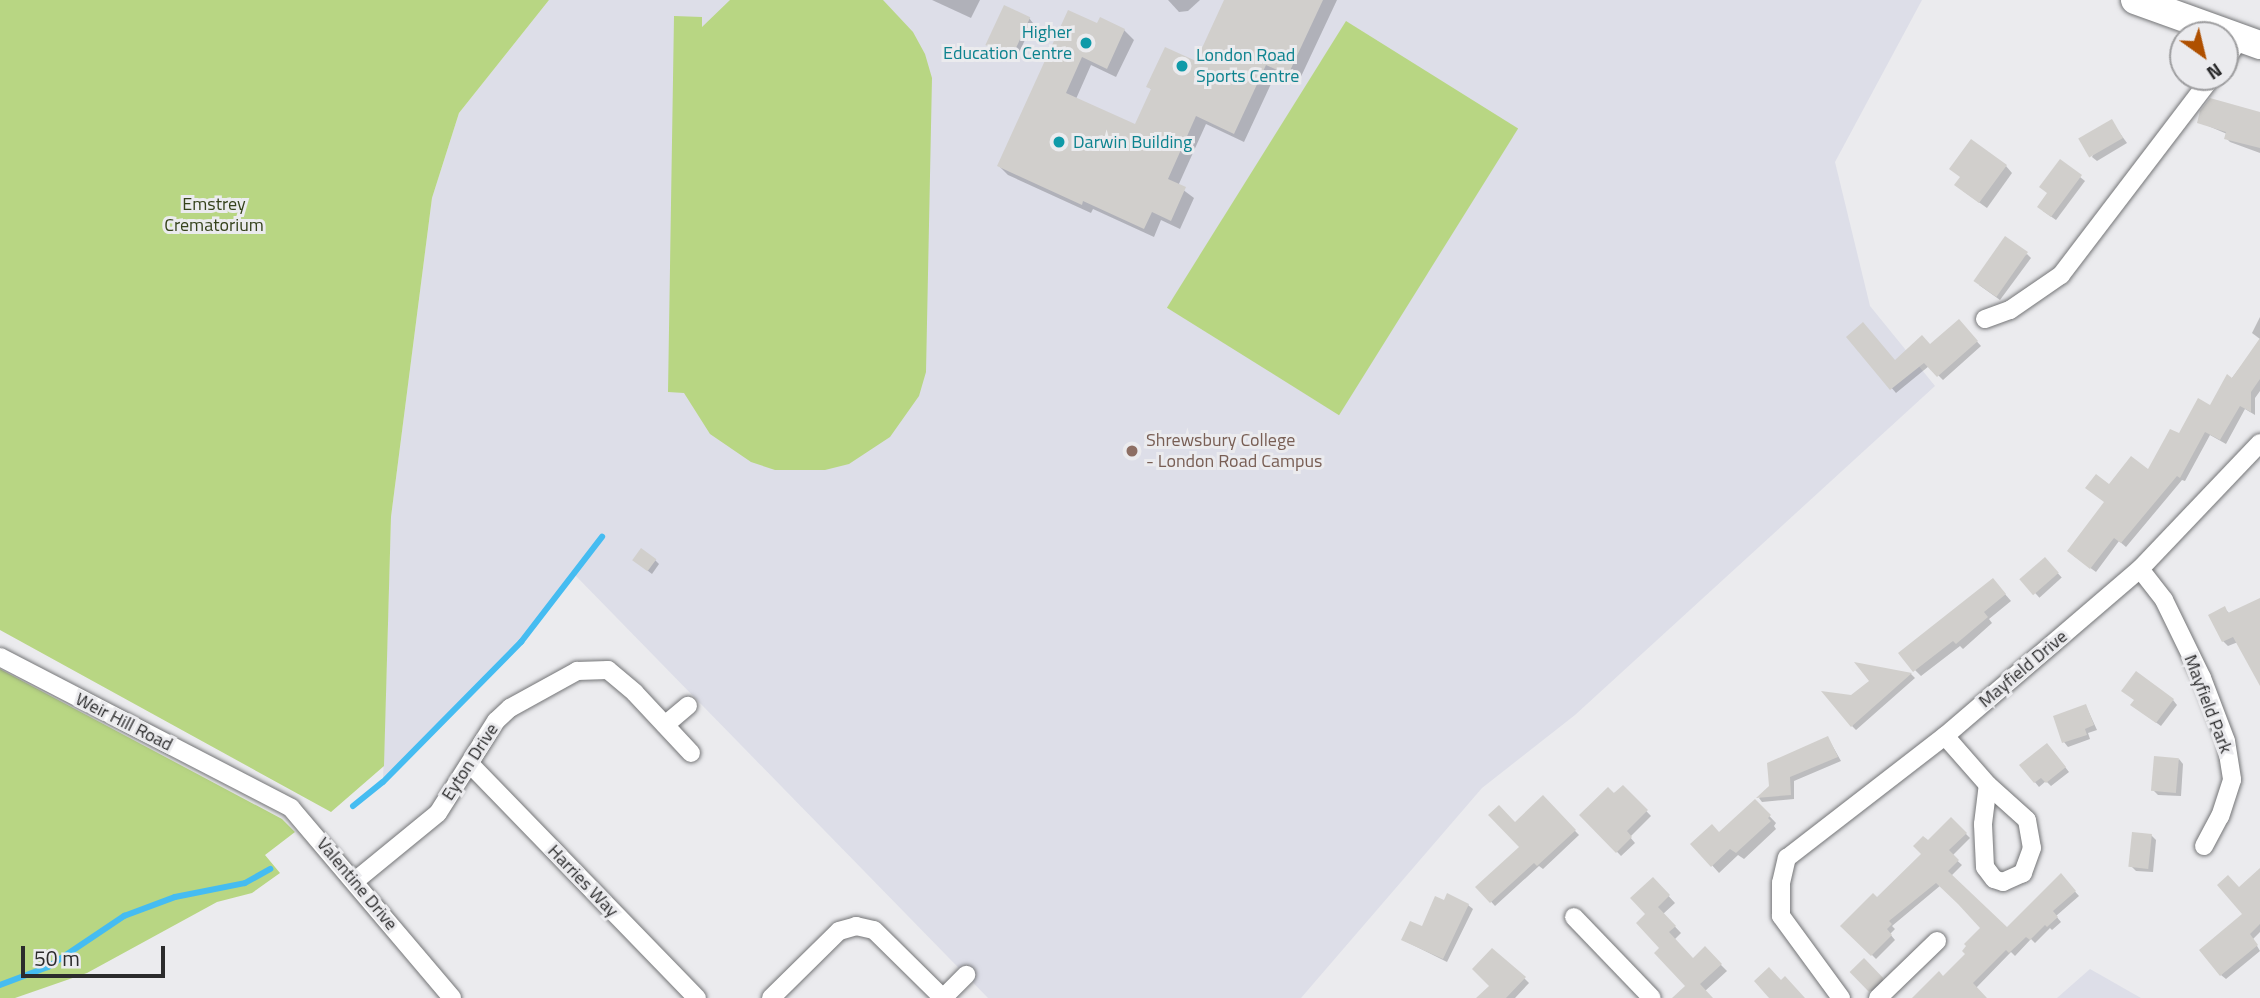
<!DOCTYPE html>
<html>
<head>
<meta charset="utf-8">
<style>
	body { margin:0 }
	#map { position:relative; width:2260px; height:998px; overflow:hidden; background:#ebebee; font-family:"Titillium Web",sans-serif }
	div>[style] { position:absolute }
	.built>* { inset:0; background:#dddee8 }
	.green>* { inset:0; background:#b8d683; transform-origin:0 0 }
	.shadow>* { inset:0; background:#0003; transform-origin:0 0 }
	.stream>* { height:6px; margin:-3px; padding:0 3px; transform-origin:3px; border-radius:3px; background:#45bcf1 }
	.building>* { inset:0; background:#d1cfcc; transform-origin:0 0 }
	.roads { filter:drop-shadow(0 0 2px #747577) drop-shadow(0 0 2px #747577) }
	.street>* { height:18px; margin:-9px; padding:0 9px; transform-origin:9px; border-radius:9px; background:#fff }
	.primary>* { height:28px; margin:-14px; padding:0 14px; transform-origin:14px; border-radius:14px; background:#fff }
	.dots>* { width:19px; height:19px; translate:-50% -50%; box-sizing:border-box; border:4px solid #ebebee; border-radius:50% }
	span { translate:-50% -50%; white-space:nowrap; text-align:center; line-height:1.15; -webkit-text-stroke:6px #ebebee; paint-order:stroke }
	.culture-label { font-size:18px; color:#0d838f }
	.right { translate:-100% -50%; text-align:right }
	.left { translate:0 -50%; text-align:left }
	.park-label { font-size:18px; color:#35421b }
	.education-label { font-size:18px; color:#785e54 }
	.street-label { font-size:18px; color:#2b2b2c }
	.north { position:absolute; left:2169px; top:21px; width:70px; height:70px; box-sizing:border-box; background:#ebebee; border:2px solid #9e9ea0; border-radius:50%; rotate:146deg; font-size:19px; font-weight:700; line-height:28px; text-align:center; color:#2b2b2c }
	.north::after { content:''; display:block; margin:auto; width:24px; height:32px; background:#af5000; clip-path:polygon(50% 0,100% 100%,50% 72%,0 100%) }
	.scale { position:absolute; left:21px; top:946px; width:144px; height:32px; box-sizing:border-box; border:4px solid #2b2b2c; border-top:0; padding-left:9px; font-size:21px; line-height:24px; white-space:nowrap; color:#2b2b2c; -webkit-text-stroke:5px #ebebee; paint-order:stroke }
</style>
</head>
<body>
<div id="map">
	<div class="built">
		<i style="clip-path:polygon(549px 0,1922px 0,1835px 162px,1870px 306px,1935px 386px,1575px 715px,1482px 788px,1301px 998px,988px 998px,574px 574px,521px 642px,383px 782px,391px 517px,432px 198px,459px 113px)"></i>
		<i style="clip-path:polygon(2090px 969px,2141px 998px,2057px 998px)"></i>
	</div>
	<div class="green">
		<i style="clip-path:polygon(0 0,549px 0,459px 113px,432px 198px,391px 517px,384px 766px,331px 812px,0 630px)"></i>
		<i style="clip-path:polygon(730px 0,883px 0,913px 32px,925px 54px,932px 78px,926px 372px,919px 396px,890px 437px,849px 464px,825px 470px,775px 470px,751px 462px,710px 434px,684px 393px,668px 392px,674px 16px,702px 17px,702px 27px)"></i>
		<i style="left:1346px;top:21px;width:203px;height:338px;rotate:32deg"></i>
		<i style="clip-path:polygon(0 669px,282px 819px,295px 832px,265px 855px,280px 873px,252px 893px,217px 902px,87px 973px,15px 998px,0 998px)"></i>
	</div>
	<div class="shadow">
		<i style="clip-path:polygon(932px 0,980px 0,971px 18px)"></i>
		<i style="clip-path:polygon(1168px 0,1200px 0,1188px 11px,1179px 12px)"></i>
		<i style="clip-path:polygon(1226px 0,1337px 0,1298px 83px,1276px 73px,1244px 142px,1206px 124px,1178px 186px,1194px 198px,1180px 229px,1161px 220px,1154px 237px,1093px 209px,1091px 213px,1008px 175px,999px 166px,1098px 25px,1124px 30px,1134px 40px,1116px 77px,1091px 65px,1076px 99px,1136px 127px,1152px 90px,1149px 87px,1196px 63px)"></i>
		<i style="clip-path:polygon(1029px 18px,1033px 23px,1016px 59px,988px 44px)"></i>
		<i style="clip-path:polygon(2260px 115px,2260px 153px,2230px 142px,2226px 138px,2227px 134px,2199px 122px)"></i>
		<i style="clip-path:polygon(2111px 121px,2127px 143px,2097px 161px,2092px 157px)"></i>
		<i style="clip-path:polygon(2060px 161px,2085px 181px,2056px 220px,2043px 211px)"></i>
		<i style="clip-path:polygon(2006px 166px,2012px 173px,1987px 208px,1963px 191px)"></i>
		<i style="clip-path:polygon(2027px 254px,2031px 258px,2000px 300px,1979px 285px)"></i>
		<i style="clip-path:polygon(2260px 317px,2260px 339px,2252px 333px)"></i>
		<i style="clip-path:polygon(1963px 326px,1981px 346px,1943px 380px,1929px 366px,1896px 393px,1848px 337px,1895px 362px,1930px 346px)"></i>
		<i style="clip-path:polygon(2260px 341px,2260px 391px,2255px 398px,2255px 415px,2245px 409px,2226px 444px,2210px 435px,2185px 481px,2182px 480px,2126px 547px,2119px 541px,2096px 572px,2074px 556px,2106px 503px,2109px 487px,2148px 471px,2210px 407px)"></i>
		<i style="left:2045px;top:559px;width:25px;height:30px;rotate:48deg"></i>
		<i style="clip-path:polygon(655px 560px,659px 564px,652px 574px,639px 564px)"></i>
		<i style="clip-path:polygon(1999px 587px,2011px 601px,1989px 619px,1992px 623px,1963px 649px,1960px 646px,1921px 676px,1915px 670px)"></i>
		<i style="clip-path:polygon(2260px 600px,2260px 682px,2238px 642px,2228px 646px,2223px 641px,2224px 608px,2230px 614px)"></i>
		<i style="clip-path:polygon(1859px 665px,1911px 674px,1915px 678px,1856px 730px,1852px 726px,1872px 681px)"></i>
		<i style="clip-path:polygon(2173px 700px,2177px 705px,2161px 726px,2137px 709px)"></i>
		<i style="clip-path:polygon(2086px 706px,2097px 730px,2088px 733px,2090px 739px,2068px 747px,2064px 742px)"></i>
		<i style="clip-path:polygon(1828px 738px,1841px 761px,1794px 781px,1794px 799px,1762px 802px,1759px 798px)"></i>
		<i style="clip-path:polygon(2051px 749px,2069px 772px,2051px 786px,2046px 781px,2039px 787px,2021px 765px)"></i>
		<i style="clip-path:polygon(2179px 759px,2183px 764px,2181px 796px,2158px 795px,2153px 790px)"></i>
		<i style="clip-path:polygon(1623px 787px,1651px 816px,1630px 837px,1635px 843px,1621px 856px,1582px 815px)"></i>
		<i style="clip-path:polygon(1543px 798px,1579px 835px,1543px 869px,1539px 866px,1495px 906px,1478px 887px,1522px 848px,1515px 824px)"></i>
		<i style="clip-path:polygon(1755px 801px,1776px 823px,1774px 826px,1776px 829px,1744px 859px,1738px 855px,1719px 873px,1693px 844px,1720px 834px)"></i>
		<i style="clip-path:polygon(1951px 819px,1970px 838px,1952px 856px,1962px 865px,1951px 876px,2007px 929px,2061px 876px,2079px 896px,2056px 916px,2061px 922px,2052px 930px,2050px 928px,2035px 943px,2031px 939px,2015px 956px,2011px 952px,1976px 988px,1985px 998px,1914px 998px,1943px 978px,1967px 954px,1983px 928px,1941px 885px,1892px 926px,1895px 929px,1890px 934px,1895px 940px,1876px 959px,1843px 926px,1877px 899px,1923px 854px,1928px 843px)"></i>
		<i style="clip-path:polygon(2151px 835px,2156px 840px,2153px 872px,2136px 871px,2131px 866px)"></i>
		<i style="clip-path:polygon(2260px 871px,2260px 932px,2253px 939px,2260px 951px,2226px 979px,2221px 975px,2245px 914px,2239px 889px)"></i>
		<i style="clip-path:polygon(1653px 879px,1675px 903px,1663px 914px,1681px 933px,1674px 940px,1693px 960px,1705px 949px,1727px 971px,1705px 991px,1712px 998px,1688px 998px,1687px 986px,1662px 948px,1648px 914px)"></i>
		<i style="clip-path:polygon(1445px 902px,1468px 905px,1473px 909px,1447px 962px,1403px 940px,1423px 928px)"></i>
		<i style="left:1864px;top:961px;width:31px;height:16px;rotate:45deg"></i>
		<i style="clip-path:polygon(1513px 967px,1529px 983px,1515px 998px,1490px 998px)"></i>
	</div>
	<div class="stream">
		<i style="left:353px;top:806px;width:38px;rotate:-39deg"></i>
		<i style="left:383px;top:782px;width:197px;rotate:-45.4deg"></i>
		<i style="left:521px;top:642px;width:133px;rotate:-52.4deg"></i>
		<i style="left:0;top:985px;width:51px;rotate:-20.6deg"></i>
		<i style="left:48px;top:967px;width:92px;rotate:-33.9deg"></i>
		<i style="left:124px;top:916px;width:54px;rotate:-20.4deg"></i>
		<i style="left:175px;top:897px;width:71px;rotate:-11.3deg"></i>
		<i style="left:245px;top:883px;width:29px;rotate:-29deg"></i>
	</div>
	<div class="building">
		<i style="clip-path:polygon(1224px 0,1323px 0,1288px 75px,1266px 65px,1234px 134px,1196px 116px,1168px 179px,1186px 187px,1171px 221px,1152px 212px,1144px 229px,1083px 201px,1082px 205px,997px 166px,1068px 10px,1097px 23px,1100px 17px,1125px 29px,1107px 69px,1082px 57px,1066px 93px,1135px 124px,1151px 89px,1146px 87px,1165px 47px,1196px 61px)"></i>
		<i style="left:1004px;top:5px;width:29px;height:44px;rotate:25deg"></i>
		<i style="clip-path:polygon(2210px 98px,2260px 112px,2260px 148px,2224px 139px,2226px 132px,2197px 123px,2200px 111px)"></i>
		<i style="left:2112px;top:119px;width:22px;height:39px;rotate:60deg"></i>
		<i style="clip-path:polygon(1971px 139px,2007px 165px,1979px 203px,1954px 185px,1960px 177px,1949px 169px)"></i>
		<i style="clip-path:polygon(2060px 159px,2082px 175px,2051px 217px,2037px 207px,2047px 193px,2039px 187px)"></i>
		<i style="left:2005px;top:236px;width:28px;height:55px;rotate:35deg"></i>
		<i style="clip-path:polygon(1959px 319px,1978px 341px,1937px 377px,1924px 363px,1890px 390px,1846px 337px,1863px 322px,1895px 360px,1922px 335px,1930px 344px)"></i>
		<i style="clip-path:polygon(2260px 338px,2260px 379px,2251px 392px,2251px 412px,2240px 406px,2220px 440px,2205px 432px,2180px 478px,2177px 476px,2121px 543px,2114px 538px,2090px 569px,2067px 551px,2104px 502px,2085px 488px,2096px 474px,2109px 484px,2131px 456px,2148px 469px,2170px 429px,2179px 433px,2198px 398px,2210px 405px,2227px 374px,2232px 378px)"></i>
		<i style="left:641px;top:548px;width:19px;height:15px;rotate:36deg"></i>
		<i style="left:2045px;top:557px;width:21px;height:34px;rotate:49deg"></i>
		<i style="clip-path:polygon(1993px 578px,2006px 594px,1984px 612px,1988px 617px,1956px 644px,1953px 641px,1913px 672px,1898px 653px)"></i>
		<i style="clip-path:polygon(2260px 598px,2260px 686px,2233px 637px,2222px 642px,2208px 615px,2225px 606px,2228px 613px)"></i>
		<i style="clip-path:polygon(1854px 662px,1912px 673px,1851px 727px,1821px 691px,1851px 695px,1869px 681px)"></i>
		<i style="clip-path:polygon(2136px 671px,2174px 699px,2156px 723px,2130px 705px,2134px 700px,2121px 691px)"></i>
		<i style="clip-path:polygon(2086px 704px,2094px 725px,2085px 729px,2087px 735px,2062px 743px,2053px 716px)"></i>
		<i style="clip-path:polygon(1828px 736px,1838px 757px,1790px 777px,1791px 795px,1756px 798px,1769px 786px,1767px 763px)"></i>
		<i style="clip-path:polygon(2047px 743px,2066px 767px,2046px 783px,2041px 778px,2034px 783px,2019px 765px)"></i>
		<i style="left:2154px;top:756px;width:25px;height:35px;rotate:5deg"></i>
		<i style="clip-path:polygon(1623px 785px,1648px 810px,1627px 831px,1632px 837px,1616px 853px,1579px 815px,1608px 787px,1614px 793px)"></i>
		<i style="clip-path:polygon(1543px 795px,1576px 830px,1537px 866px,1534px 863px,1490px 903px,1475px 887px,1519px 847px,1488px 815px,1499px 805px,1515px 822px)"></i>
		<i style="clip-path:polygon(1755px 799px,1771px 815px,1768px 818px,1771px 821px,1736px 853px,1730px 849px,1711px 867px,1690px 844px,1712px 824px,1719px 832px)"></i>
		<i style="clip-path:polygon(1951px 817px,1967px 833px,1949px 850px,1959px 860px,1948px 871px,2007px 927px,2061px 873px,2076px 891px,2053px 911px,2058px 917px,2047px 927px,2045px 925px,2030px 940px,2026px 937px,2009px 953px,2006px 950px,1973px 983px,1987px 998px,1912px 998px,1939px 971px,1943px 976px,1965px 954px,1962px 951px,1966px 946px,1964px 944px,1980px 928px,1958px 904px,1936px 883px,1889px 921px,1892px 924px,1887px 929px,1892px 935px,1871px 956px,1840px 926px,1873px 893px,1877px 897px,1921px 854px,1913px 846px,1923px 836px,1928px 840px)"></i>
		<i style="left:2132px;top:832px;width:20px;height:35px;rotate:6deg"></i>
		<i style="clip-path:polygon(2260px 868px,2260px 924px,2250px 934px,2258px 945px,2220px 976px,2199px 950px,2242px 914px,2217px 885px,2228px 875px,2239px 887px)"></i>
		<i style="clip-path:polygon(1653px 877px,1670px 895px,1658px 907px,1676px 926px,1669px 932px,1693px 958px,1705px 946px,1722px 964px,1700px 984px,1713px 998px,1672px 998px,1685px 986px,1654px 953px,1659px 948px,1636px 923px,1645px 914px,1630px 898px)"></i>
		<i style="clip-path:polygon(1447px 893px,1469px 904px,1443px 959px,1401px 940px,1410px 921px,1422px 926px,1435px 896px,1444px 900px)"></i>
		<i style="clip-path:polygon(1492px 948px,1526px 977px,1506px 998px,1476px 998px,1489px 986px,1472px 969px)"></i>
		<i style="left:1864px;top:958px;width:28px;height:20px;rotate:46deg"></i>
		<i style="clip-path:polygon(1769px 967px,1781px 980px,1785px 976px,1805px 998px,1769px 998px,1754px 981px)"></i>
	</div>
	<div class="roads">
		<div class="street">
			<i style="left:2225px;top:61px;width:27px;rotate:-57deg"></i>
			<i style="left:1985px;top:319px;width:27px;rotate:-20deg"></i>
			<i style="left:2010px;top:310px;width:62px;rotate:-34.5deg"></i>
			<i style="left:2061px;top:275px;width:249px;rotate:-52.7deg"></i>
			<i style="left:2140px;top:569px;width:39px;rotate:52deg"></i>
			<i style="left:2164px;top:600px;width:87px;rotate:64deg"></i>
			<i style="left:2202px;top:678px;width:67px;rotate:69.1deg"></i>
			<i style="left:2226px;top:741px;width:39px;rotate:81deg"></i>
			<i style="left:2232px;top:780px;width:38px;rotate:108deg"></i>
			<i style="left:2220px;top:816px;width:34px;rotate:118deg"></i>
			<i style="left:0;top:657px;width:328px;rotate:27.4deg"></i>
			<i style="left:291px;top:808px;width:249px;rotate:49.7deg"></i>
			<i style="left:665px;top:725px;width:30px;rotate:-40deg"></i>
			<i style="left:1945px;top:736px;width:65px;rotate:48.7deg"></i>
			<i style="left:1988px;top:785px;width:52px;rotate:41.9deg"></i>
			<i style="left:2027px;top:820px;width:28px;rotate:80deg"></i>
			<i style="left:2032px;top:848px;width:27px;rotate:110deg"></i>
			<i style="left:2023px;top:873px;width:22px;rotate:156deg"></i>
			<i style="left:2003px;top:882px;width:9px;rotate:-162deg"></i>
			<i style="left:1994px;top:879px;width:15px;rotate:-127deg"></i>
			<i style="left:1985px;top:867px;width:43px;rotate:-92.7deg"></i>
			<i style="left:1983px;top:824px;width:39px;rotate:-83deg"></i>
			<i style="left:470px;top:764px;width:326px;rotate:45.9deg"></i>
			<i style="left:355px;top:881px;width:107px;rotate:-39.3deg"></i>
			<i style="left:438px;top:813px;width:109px;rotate:-57.8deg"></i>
			<i style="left:496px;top:721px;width:19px;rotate:-43deg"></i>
			<i style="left:510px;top:708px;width:77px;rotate:-28.9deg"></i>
			<i style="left:577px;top:671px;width:31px;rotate:-2deg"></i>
			<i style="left:608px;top:670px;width:35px;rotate:40deg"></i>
			<i style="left:635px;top:693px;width:82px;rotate:47deg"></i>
			<i style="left:1574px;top:917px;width:112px;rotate:46.1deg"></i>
			<i style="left:771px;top:998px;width:95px;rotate:-44.6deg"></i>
			<i style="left:839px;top:931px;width:18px;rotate:-16deg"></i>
			<i style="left:856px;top:926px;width:18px;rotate:13deg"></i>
			<i style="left:874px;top:930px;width:97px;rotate:44.6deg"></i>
			<i style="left:943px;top:998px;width:33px;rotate:-45deg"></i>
			<i style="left:1841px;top:998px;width:102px;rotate:-126.2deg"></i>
			<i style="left:1781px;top:916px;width:33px;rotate:-90deg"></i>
			<i style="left:1781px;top:883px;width:26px;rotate:-77deg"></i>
			<i style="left:1787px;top:858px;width:200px;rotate:-37.7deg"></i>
			<i style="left:1945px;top:736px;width:257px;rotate:-40.6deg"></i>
			<i style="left:2140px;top:569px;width:174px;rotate:-46.4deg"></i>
			<i style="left:1878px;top:998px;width:82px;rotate:-44deg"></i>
		</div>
		<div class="primary">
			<i style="left:2135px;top:0;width:133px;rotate:19.8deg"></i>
		</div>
	</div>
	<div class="dots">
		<i style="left:1086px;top:43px;background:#0f9aa8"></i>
		<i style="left:1182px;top:66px;background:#0f9aa8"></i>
		<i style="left:1059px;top:142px;background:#0f9aa8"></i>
		<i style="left:1132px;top:451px;background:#8d6e63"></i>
	</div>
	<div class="culture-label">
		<span class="right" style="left:1072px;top:43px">Higher<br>Education Centre</span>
		<span class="left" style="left:1196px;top:66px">London Road<br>Sports Centre</span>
		<span class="left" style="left:1073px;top:142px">Darwin Building</span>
	</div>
	<div class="park-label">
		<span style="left:214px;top:215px">Emstrey<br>Crematorium</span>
	</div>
	<div class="education-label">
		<span class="left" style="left:1146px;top:451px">Shrewsbury College<br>- London Road Campus</span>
	</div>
	<div class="street-label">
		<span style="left:2023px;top:669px;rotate:-40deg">Mayfield Drive</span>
		<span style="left:2208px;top:704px;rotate:69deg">Mayfield Park</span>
		<span style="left:124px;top:722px;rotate:27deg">Weir Hill Road</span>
		<span style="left:470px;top:762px;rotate:-57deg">Eyton Drive</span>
		<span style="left:583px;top:881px;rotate:46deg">Harries Way</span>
		<span style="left:357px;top:884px;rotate:50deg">Valentine Drive</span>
	</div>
	<div class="north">N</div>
	<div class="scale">50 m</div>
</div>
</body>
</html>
